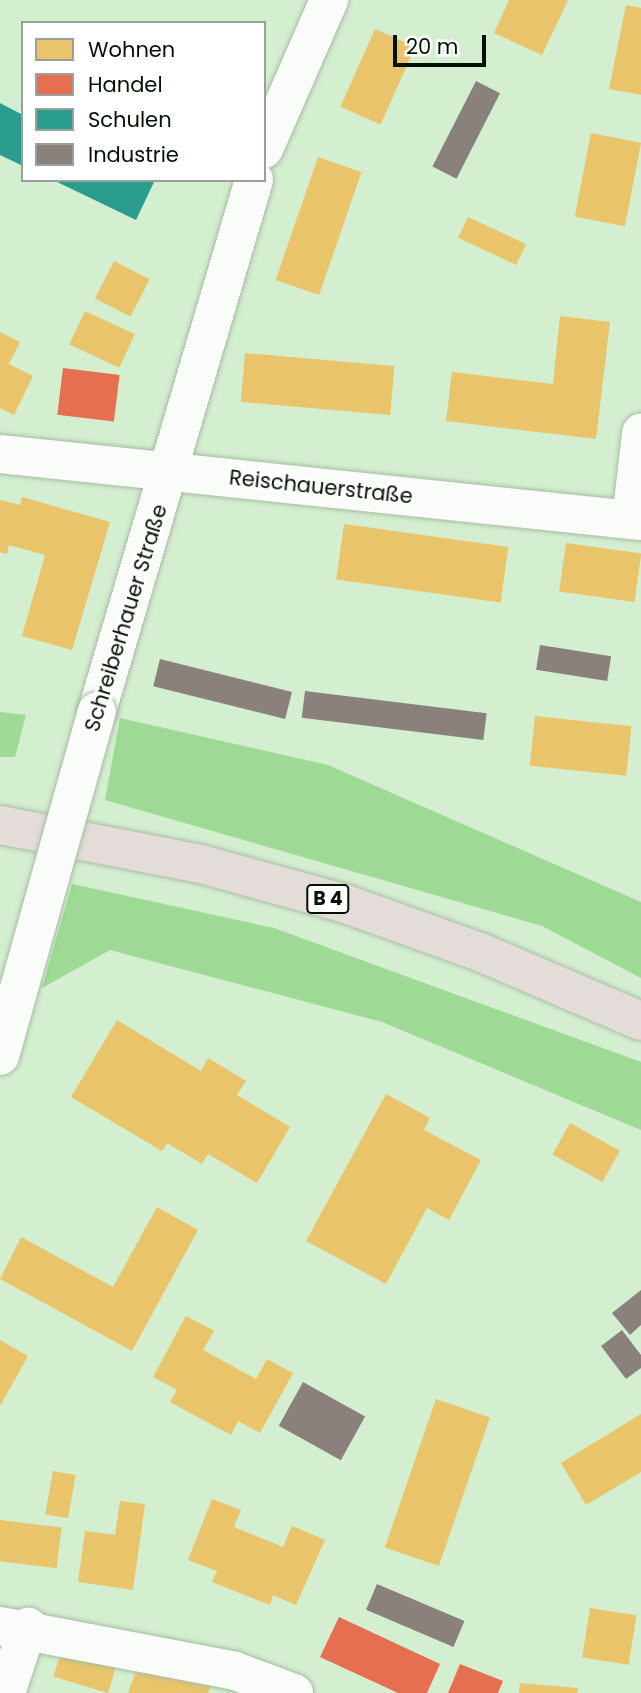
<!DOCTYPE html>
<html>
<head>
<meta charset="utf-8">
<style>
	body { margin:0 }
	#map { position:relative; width:641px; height:1693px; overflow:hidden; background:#d4eed0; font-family:Poppins,sans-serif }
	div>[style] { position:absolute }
	.forest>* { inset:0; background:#9ed995 }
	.homes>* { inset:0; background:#e9c46a; transform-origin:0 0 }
	.shops>* { inset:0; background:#e76f51; transform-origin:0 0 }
	.schools>* { inset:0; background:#2a9d8f }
	.industry>* { inset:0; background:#8a817c; transform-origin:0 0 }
	.roads { filter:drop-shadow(0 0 2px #a8bca5) drop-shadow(0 0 2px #a8bca5) }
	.minor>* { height:38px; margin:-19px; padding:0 19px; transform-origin:19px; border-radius:19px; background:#f9fcf8 }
	.highway>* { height:38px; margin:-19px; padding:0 19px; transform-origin:19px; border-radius:19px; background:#e4dcd8 }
	.bridges { filter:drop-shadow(0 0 2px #a8bca5) drop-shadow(0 0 2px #a8bca5) }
	.minor-bridge>* { height:38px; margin:-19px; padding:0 19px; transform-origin:19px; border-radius:19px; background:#f9fcf8 }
	span { translate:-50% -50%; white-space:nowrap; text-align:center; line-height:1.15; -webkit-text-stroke:7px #fff; paint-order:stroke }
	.shield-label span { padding:2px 5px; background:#fff; border:2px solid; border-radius:5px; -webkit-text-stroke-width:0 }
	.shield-label { font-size:19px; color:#031202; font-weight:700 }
	.street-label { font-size:21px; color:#031202 }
	.legend { position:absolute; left:21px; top:21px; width:245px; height:161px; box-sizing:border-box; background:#fff; border:2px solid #9aa09a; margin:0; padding:9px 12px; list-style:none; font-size:21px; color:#031202 }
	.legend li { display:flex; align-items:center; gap:14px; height:35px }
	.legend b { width:35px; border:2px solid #9aa09a }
	.scale { position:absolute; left:393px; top:35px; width:93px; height:32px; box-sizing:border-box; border:4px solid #031202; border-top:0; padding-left:9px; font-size:21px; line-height:24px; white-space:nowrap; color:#031202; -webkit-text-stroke:5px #fff; paint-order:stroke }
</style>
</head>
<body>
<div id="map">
	<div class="forest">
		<i style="clip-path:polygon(0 712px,26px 715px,15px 757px,0 757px)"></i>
		<i style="clip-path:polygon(120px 718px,328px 765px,641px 902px,641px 978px,542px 926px,105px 800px)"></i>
		<i style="clip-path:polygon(72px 884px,274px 928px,641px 1062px,641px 1130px,382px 1022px,110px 950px,42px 988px)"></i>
	</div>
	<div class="homes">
		<i style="clip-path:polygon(509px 0,568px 0,542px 55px,494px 33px)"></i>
		<i style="clip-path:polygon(626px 5px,641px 8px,641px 95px,609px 89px)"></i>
		<i style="left:375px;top:29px;width:44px;height:85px;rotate:24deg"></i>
		<i style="left:591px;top:133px;width:51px;height:85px;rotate:11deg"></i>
		<i style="left:318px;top:157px;width:46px;height:130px;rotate:19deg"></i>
		<i style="left:468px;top:217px;width:64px;height:23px;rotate:25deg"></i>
		<i style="left:114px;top:261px;width:40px;height:42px;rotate:27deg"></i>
		<i style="left:85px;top:311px;width:55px;height:37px;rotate:25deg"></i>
		<i style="clip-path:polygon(560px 316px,610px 322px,596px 439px,446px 421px,452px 372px,553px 384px)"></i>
		<i style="clip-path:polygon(0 332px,20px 342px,9px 364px,33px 376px,14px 415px,0 408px)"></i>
		<i style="left:245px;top:353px;width:150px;height:49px;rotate:5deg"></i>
		<i style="clip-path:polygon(22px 497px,110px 522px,72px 650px,22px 636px,45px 555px,9px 545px,7px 554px,0 552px,0 500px,20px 505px)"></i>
		<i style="left:344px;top:524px;width:166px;height:56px;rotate:8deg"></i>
		<i style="left:566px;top:543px;width:76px;height:49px;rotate:8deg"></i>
		<i style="left:535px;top:716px;width:97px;height:50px;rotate:6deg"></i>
		<i style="clip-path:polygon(117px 1020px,201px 1071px,208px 1058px,246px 1081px,237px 1095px,290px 1127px,257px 1183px,208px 1154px,202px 1164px,167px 1143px,162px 1151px,71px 1097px)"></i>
		<i style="clip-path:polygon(386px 1094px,430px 1118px,424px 1130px,481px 1160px,449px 1220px,427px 1208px,386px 1284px,306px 1241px)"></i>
		<i style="left:570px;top:1123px;width:57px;height:36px;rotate:29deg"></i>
		<i style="clip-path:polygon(157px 1207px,198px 1230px,132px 1351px,0 1279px,21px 1237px,113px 1287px)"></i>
		<i style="clip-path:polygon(186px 1316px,214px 1331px,203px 1350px,256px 1379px,267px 1359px,293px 1373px,260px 1433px,238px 1421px,231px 1435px,170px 1402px,177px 1390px,153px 1377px)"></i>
		<i style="clip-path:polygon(0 1340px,28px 1356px,0 1406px)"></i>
		<i style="left:436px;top:1399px;width:57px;height:157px;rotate:19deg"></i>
		<i style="clip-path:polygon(641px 1414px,641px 1472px,586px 1505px,561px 1463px)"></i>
		<i style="left:53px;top:1471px;width:23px;height:44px;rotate:10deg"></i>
		<i style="clip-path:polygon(212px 1499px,241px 1510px,234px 1527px,283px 1547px,292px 1526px,325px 1540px,296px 1605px,273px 1595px,270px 1605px,212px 1582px,217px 1571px,188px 1560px)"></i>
		<i style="clip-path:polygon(120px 1501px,145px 1504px,133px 1590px,78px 1582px,85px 1531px,115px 1535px)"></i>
		<i style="left:0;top:1520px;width:62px;height:41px;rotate:7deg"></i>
		<i style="left:590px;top:1608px;width:47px;height:50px;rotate:9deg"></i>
		<i style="left:64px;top:1642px;width:57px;height:36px;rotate:17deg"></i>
		<i style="clip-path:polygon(141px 1657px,212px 1683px,208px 1693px,128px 1693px)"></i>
		<i style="clip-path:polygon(520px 1683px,578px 1688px,577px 1693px,519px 1693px)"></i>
	</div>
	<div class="shops">
		<i style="left:63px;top:368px;width:57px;height:47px;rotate:7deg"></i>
		<i style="clip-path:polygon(339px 1617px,440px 1664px,427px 1693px,398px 1693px,320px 1657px)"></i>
		<i style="clip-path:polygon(460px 1664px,503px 1681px,498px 1693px,448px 1693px)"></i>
	</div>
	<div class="schools">
		<i style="clip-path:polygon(0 103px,23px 115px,23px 166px,0 155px)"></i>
		<i style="clip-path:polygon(53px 180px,155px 180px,136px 220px)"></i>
	</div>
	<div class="industry">
		<i style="left:476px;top:81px;width:27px;height:96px;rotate:27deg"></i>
		<i style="left:540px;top:645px;width:72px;height:25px;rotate:9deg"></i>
		<i style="left:160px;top:659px;width:136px;height:28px;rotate:14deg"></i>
		<i style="left:305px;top:691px;width:183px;height:27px;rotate:7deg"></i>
		<i style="clip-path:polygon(641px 1290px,641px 1325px,630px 1335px,612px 1313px)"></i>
		<i style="clip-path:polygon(622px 1330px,641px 1355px,641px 1368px,626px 1379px,601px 1346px)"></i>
		<i style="left:303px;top:1382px;width:71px;height:50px;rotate:29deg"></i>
		<i style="left:377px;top:1584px;width:95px;height:28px;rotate:23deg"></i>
	</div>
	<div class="roads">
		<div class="minor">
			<i style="left:264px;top:149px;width:163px;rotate:-66.4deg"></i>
			<i style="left:0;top:454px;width:644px;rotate:5.97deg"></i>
			<i style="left:631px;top:520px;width:88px;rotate:-83.4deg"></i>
			<i style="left:97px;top:711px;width:554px;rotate:-73.53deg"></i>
			<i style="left:0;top:1626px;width:239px;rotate:10.8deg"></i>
			<i style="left:235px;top:1671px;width:63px;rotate:20.4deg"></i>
			<i style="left:6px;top:1693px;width:70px;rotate:-71.6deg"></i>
		</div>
		<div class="highway">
			<i style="left:0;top:825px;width:205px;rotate:11deg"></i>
			<i style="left:201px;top:864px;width:150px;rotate:15.4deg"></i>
			<i style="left:346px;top:904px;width:142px;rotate:19.7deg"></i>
			<i style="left:480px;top:952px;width:175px;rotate:23.2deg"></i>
		</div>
	</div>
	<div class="bridges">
		<div class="minor-bridge">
			<i style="left:0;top:1056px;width:358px;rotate:-74.3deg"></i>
		</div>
	</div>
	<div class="shield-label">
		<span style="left:328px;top:899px">B 4</span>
	</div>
	<div class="street-label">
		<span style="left:321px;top:487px;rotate:6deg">Reischauerstraße</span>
		<span style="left:126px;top:618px;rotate:-73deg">Schreiberhauer Straße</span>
	</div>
	<ul class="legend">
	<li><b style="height:19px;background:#e9c46a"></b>Wohnen</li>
	<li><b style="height:19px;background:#e76f51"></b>Handel</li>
	<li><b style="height:19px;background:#2a9d8f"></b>Schulen</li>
	<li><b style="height:19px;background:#8a817c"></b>Industrie</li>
	</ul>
	<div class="scale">20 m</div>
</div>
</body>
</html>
